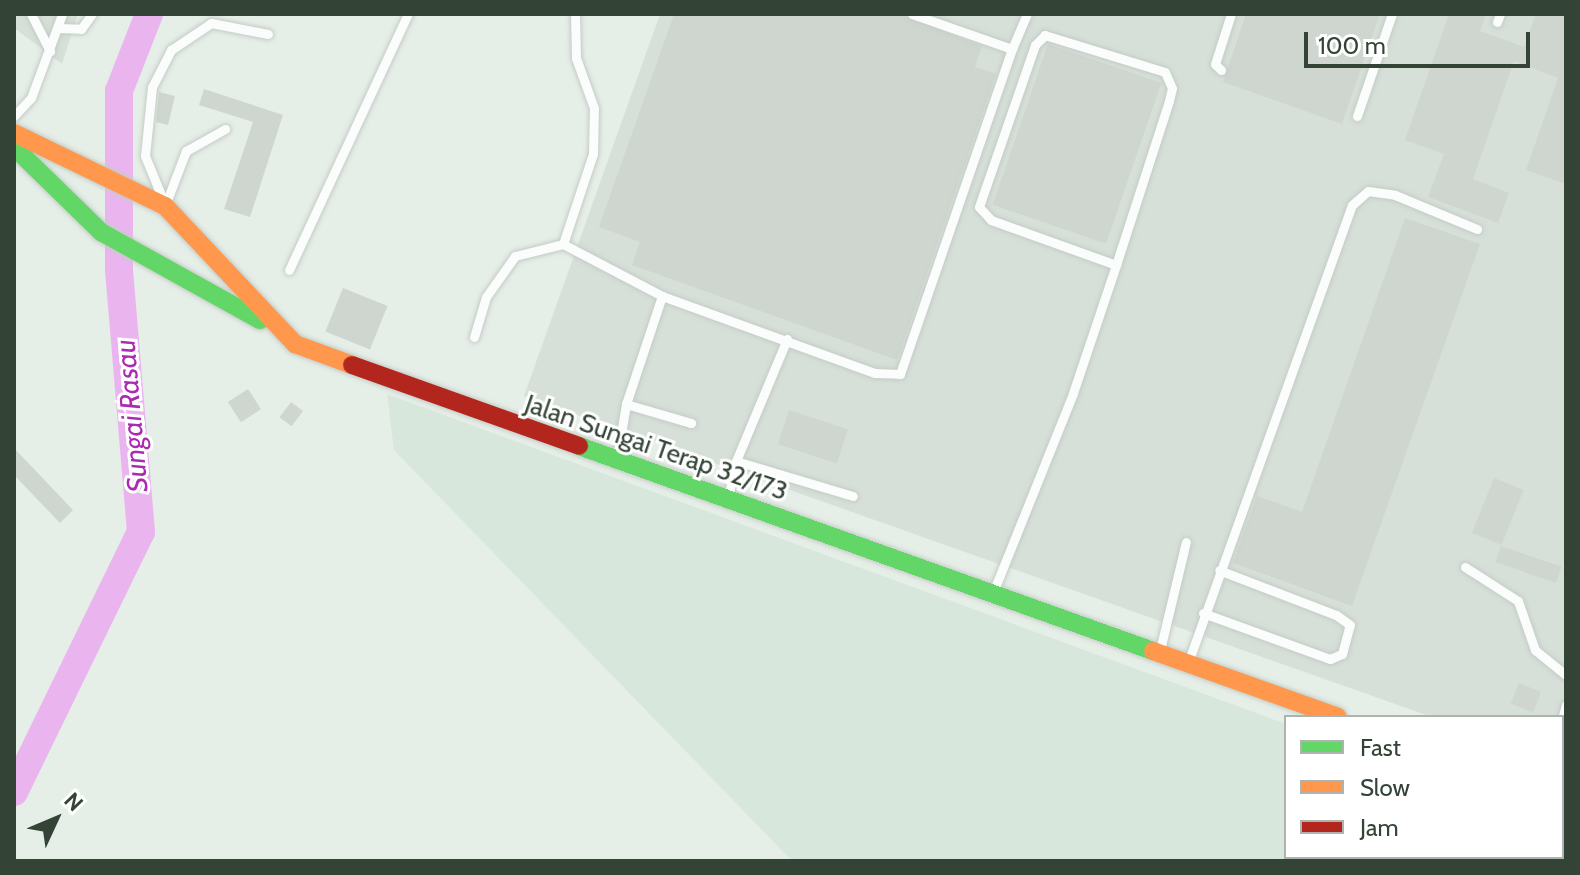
<!DOCTYPE html>
<html>
<head>
<meta charset="utf-8">
<style>
	body { margin:0 }
	#map { position:relative; width:1580px; height:875px; overflow:hidden; background:#e6eee8; font-family:Cabin,sans-serif }
	div>[style] { position:absolute }
	.residential>* { inset:0; background:#d7e7db }
	.industrial>* { inset:0; background:#d6e0d8 }
	.river>* { height:28px; margin:-14px; padding:0 14px; transform-origin:14px; border-radius:14px; background:#eab5ef }
	.building>* { inset:0; background:#ced6cf; transform-origin:0 0 }
	.roads { filter:drop-shadow(0 0 2px #c4ccc6) drop-shadow(0 0 2px #c4ccc6) }
	.lane>* { height:9px; margin:-4.5px; padding:0 4.5px; transform-origin:4.5px; border-radius:4.5px; background:#fbfcfc }
	.fast>* { height:18px; margin:-9px; padding:0 9px; transform-origin:9px; border-radius:9px; background:#63d668 }
	.slow>* { height:18px; margin:-9px; padding:0 9px; transform-origin:9px; border-radius:9px; background:#ff974d }
	.jam>* { height:18px; margin:-9px; padding:0 9px; transform-origin:9px; border-radius:9px; background:#b3261e }
	span { translate:-50% -50%; white-space:nowrap; text-align:center; line-height:1.15; -webkit-text-stroke:6px #fff; paint-order:stroke }
	.street-label { font-size:26px; color:#334436 }
	.water-label { font-size:28px; color:#ab2ab2; font-style:italic }
	.frame { position:absolute; inset:0; border:16px solid #334436; pointer-events:none }
	.legend { position:absolute; left:1284px; top:715px; width:280px; height:144px; box-sizing:border-box; background:#fff; border:2px solid #adb4af; margin:0; padding:10px 14px; list-style:none; font-size:24px; color:#334436 }
	.legend li { display:flex; align-items:center; gap:16px; height:40px }
	.legend b { width:40px; border:2px solid #adb4af }
	.north { position:absolute; left:16px; top:779px; width:80px; height:80px; -webkit-text-stroke:6px #fff; paint-order:stroke; rotate:46deg; font-size:22px; font-weight:700; line-height:32px; text-align:center; color:#334436 }
	.north::after { content:''; display:block; margin:auto; width:28px; height:36px; background:#334436; clip-path:polygon(50% 0,100% 100%,50% 72%,0 100%) }
	.scale { position:absolute; left:1304px; top:32px; width:226px; height:36px; box-sizing:border-box; border:4px solid #334436; border-top:0; padding-left:10px; font-size:24px; line-height:28px; white-space:nowrap; color:#334436; -webkit-text-stroke:6px #fff; paint-order:stroke }
</style>
</head>
<body>
<div id="map">
	<div class="residential">
		<i style="clip-path:polygon(387px 394px,1286px 724px,1286px 857px,1562px 857px,1562px 841px,1566px 861px,792px 861px,394px 450px)"></i>
	</div>
	<div class="industrial">
		<i style="clip-path:polygon(14px 14px,78px 14px,62px 64px,14px 28px)"></i>
		<i style="clip-path:polygon(660px 14px,1566px 14px,1566px 764px,1562px 717px,1432px 717px,524px 396px)"></i>
	</div>
	<div class="river">
		<i style="left:14px;top:792px;width:289px;rotate:-64deg"></i>
		<i style="left:141px;top:532px;width:263px;rotate:-94.8deg"></i>
		<i style="left:119px;top:270px;width:179px;rotate:-90deg"></i>
		<i style="left:119px;top:91px;width:83px;rotate:-68.7deg"></i>
	</div>
	<div class="building">
		<i style="clip-path:polygon(674px 14px,898px 14px,982px 46px,975px 67px,996px 74px,897px 360px,632px 265px,640px 242px,599px 227px)"></i>
		<i style="clip-path:polygon(1246px 14px,1380px 14px,1342px 124px,1223px 82px)"></i>
		<i style="clip-path:polygon(1449px 14px,1486px 14px,1480px 31px,1524px 47px,1536px 14px,1566px 14px,1566px 184px,1526px 170px,1558px 78px,1514px 61px,1473px 179px,1509px 193px,1498px 223px,1428px 197px,1444px 154px,1405px 140px)"></i>
		<i style="left:1048px;top:44px;width:120px;height:170px;rotate:19deg"></i>
		<i style="clip-path:polygon(204px 89px,283px 115px,250px 217px,224px 209px,253px 122px,199px 105px)"></i>
		<i style="clip-path:polygon(159px 92px,175px 96px,168px 125px,156px 122px)"></i>
		<i style="clip-path:polygon(1405px 218px,1480px 244px,1352px 606px,1233px 563px,1257px 496px,1302px 512px)"></i>
		<i style="left:343px;top:288px;width:48px;height:47px;rotate:22deg"></i>
		<i style="left:248px;top:389px;width:24px;height:24px;rotate:57deg"></i>
		<i style="left:291px;top:402px;width:15px;height:19px;rotate:37deg"></i>
		<i style="left:789px;top:410px;width:62px;height:36px;rotate:18deg"></i>
		<i style="clip-path:polygon(14px 448px,73px 510px,60px 523px,14px 475px)"></i>
		<i style="left:1494px;top:478px;width:32px;height:59px;rotate:22deg"></i>
		<i style="left:1501px;top:546px;width:64px;height:17px;rotate:19deg"></i>
		<i style="left:1519px;top:683px;width:24px;height:22px;rotate:22deg"></i>
	</div>
	<div class="roads">
		<div class="lane">
			<i style="left:31px;top:14px;width:42px;rotate:62.8deg"></i>
			<i style="left:912px;top:14px;width:106px;rotate:19.3deg"></i>
			<i style="left:1012px;top:49px;width:38px;rotate:-67deg"></i>
			<i style="left:1497px;top:22px;width:9px;rotate:-69deg"></i>
			<i style="left:58px;top:28px;width:23px;rotate:2deg"></i>
			<i style="left:81px;top:29px;width:19px;rotate:-54deg"></i>
			<i style="left:1221px;top:70px;width:8px;rotate:-135deg"></i>
			<i style="left:1215px;top:64px;width:52px;rotate:-72.3deg"></i>
			<i style="left:14px;top:116px;width:25px;rotate:-47deg"></i>
			<i style="left:31px;top:98px;width:90px;rotate:-69.7deg"></i>
			<i style="left:1357px;top:116px;width:108px;rotate:-71.1deg"></i>
			<i style="left:163px;top:200px;width:48px;rotate:-112.2deg"></i>
			<i style="left:145px;top:156px;width:69px;rotate:-84.2deg"></i>
			<i style="left:152px;top:87px;width:42px;rotate:-62.8deg"></i>
			<i style="left:171px;top:50px;width:48px;rotate:-34deg"></i>
			<i style="left:211px;top:23px;width:58px;rotate:10.9deg"></i>
			<i style="left:166px;top:203px;width:56px;rotate:-69deg"></i>
			<i style="left:186px;top:151px;width:45px;rotate:-29.4deg"></i>
			<i style="left:563px;top:244px;width:95px;rotate:-71.6deg"></i>
			<i style="left:593px;top:154px;width:46px;rotate:-88.8deg"></i>
			<i style="left:594px;top:108px;width:53px;rotate:-109.8deg"></i>
			<i style="left:576px;top:58px;width:44px;rotate:-91.3deg"></i>
			<i style="left:289px;top:270px;width:282px;rotate:-65.1deg"></i>
			<i style="left:474px;top:337px;width:42px;rotate:-73.3deg"></i>
			<i style="left:486px;top:297px;width:50px;rotate:-54.7deg"></i>
			<i style="left:515px;top:256px;width:49px;rotate:-14deg"></i>
			<i style="left:563px;top:244px;width:112px;rotate:27.7deg"></i>
			<i style="left:662px;top:296px;width:226px;rotate:19.9deg"></i>
			<i style="left:875px;top:373px;width:25px;rotate:2deg"></i>
			<i style="left:900px;top:374px;width:344px;rotate:-71deg"></i>
			<i style="left:787px;top:339px;width:132px;rotate:112.7deg"></i>
			<i style="left:736px;top:461px;width:122px;rotate:16.7deg"></i>
			<i style="left:626px;top:404px;width:68px;rotate:16.3deg"></i>
			<i style="left:617px;top:458px;width:55px;rotate:-80.5deg"></i>
			<i style="left:626px;top:404px;width:114px;rotate:-71.6deg"></i>
			<i style="left:728px;top:497px;width:37px;rotate:-77deg"></i>
			<i style="left:1465px;top:567px;width:63px;rotate:32.7deg"></i>
			<i style="left:1518px;top:601px;width:52px;rotate:70.9deg"></i>
			<i style="left:1535px;top:650px;width:40px;rotate:39deg"></i>
			<i style="left:994px;top:590px;width:212px;rotate:-68.1deg"></i>
			<i style="left:1073px;top:393px;width:135px;rotate:-71.4deg"></i>
			<i style="left:1116px;top:265px;width:172px;rotate:-72.1deg"></i>
			<i style="left:1169px;top:101px;width:13px;rotate:-77deg"></i>
			<i style="left:1172px;top:88px;width:17px;rotate:-114deg"></i>
			<i style="left:1165px;top:72px;width:126px;rotate:-162.9deg"></i>
			<i style="left:1045px;top:35px;width:14px;rotate:135deg"></i>
			<i style="left:1035px;top:45px;width:171px;rotate:109.1deg"></i>
			<i style="left:979px;top:207px;width:18px;rotate:47deg"></i>
			<i style="left:991px;top:220px;width:133px;rotate:19.8deg"></i>
			<i style="left:1203px;top:613px;width:135px;rotate:19.9deg"></i>
			<i style="left:1330px;top:659px;width:13px;rotate:-23deg"></i>
			<i style="left:1342px;top:654px;width:30px;rotate:-75deg"></i>
			<i style="left:1350px;top:625px;width:17px;rotate:-144deg"></i>
			<i style="left:1336px;top:615px;width:125px;rotate:-159deg"></i>
			<i style="left:1160px;top:650px;width:111px;rotate:-76.5deg"></i>
			<i style="left:1189px;top:660px;width:483px;rotate:-70.3deg"></i>
			<i style="left:1352px;top:205px;width:21px;rotate:-41deg"></i>
			<i style="left:1368px;top:191px;width:27px;rotate:8deg"></i>
			<i style="left:1395px;top:195px;width:89px;rotate:22.5deg"></i>
			<i style="left:1562px;top:719px;width:15px;rotate:-74deg"></i>
			<i style="left:1415px;top:861px;width:6px;rotate:-45deg"></i>
		</div>
		<div class="fast">
			<i style="left:14px;top:147px;width:122px;rotate:44.3deg"></i>
			<i style="left:101px;top:232px;width:182px;rotate:29deg"></i>
			<i style="left:579px;top:446px;width:610px;rotate:19.65deg"></i>
			<i style="left:1562px;top:796px;width:4px;rotate:27deg"></i>
		</div>
		<div class="slow">
			<i style="left:14px;top:133px;width:168px;rotate:25.8deg"></i>
			<i style="left:165px;top:206px;width:190px;rotate:46.7deg"></i>
			<i style="left:295px;top:344px;width:61px;rotate:20.2deg"></i>
			<i style="left:1153px;top:651px;width:196px;rotate:19.6deg"></i>
			<i style="left:1338px;top:861px;width:6px;rotate:-45deg"></i>
		</div>
		<div class="jam">
			<i style="left:352px;top:365px;width:241px;rotate:19.6deg"></i>
			<i style="left:1298px;top:861px;width:6px;rotate:-45deg"></i>
		</div>
	</div>
	<div class="street-label">
		<span style="left:656px;top:448px;rotate:19deg">Jalan Sungai Terap 32/173</span>
	</div>
	<div class="water-label">
		<span style="left:131px;top:416px;rotate:-95deg">Sungai Rasau</span>
	</div>
	<div class="frame"></div>
	<ul class="legend">
	<li><b style="height:10px;background:#63d668"></b>Fast</li>
	<li><b style="height:10px;background:#ff974d"></b>Slow</li>
	<li><b style="height:10px;background:#b3261e"></b>Jam</li>
	</ul>
	<div class="north">N</div>
	<div class="scale">100 m</div>
</div>
</body>
</html>
